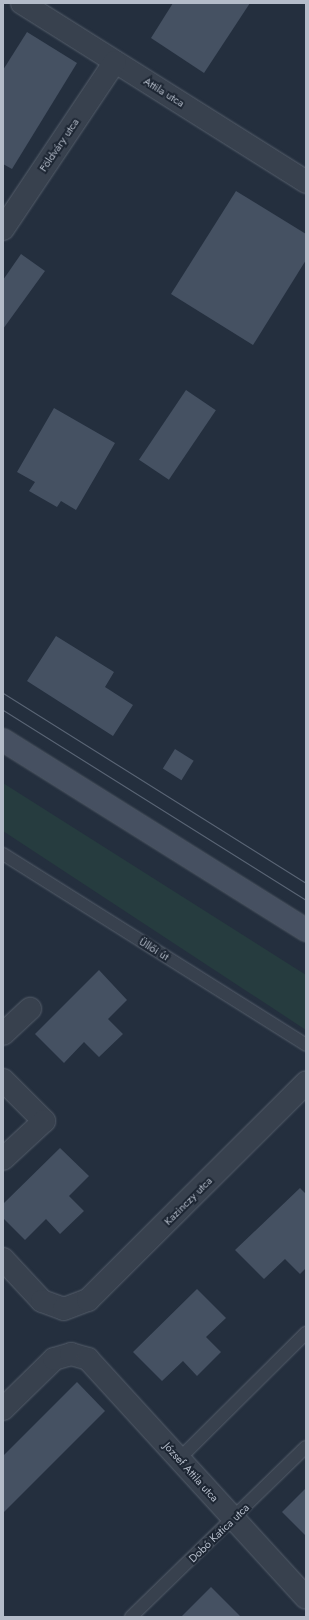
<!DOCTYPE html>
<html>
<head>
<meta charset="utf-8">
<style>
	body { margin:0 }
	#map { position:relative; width:309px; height:1620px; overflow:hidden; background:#242f3e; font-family:Jost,sans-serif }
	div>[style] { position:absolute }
	.green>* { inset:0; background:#263c3f }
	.building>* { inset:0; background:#455162; transform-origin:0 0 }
	.roads { filter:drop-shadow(0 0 1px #565f6c) drop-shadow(0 0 1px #565f6c) }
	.lane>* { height:12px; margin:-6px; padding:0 6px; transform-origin:6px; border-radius:6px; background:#38414e }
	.street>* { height:22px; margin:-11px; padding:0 11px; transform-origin:11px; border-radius:11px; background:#38414e }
	.secondary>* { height:22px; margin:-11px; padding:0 11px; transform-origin:11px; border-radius:11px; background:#465061 }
	.tram>* { height:1px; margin:-0.5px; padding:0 0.5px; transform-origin:0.5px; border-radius:0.5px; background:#5a6575 }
	span { translate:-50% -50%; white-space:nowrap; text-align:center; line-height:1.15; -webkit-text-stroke:4px #1d2633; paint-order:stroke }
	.street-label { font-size:11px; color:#b4bcc9 }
	.frame { position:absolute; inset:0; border:4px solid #b4bcc9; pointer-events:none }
</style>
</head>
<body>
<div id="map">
	<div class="green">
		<i style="clip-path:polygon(3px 783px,306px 975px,306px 1030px,3px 831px)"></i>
	</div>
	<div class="building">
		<i style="clip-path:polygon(173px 3px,250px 3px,204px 73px,151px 38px)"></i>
		<i style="clip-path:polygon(27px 32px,77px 63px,12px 169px,3px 164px,3px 70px)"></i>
		<i style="clip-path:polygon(236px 191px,306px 234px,306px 260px,253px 345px,171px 294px)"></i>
		<i style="clip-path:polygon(21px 254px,45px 271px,3px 329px,3px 280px)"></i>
		<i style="left:186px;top:390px;width:36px;height:84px;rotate:34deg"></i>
		<i style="clip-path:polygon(54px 408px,115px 443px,76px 510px,61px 501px,57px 507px,29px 491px,35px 482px,17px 472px)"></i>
		<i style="clip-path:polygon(56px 636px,114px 672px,105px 687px,133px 705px,113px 736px,27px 681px)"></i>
		<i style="left:175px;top:749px;width:22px;height:23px;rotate:32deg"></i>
		<i style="clip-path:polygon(99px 970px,127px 1000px,108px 1019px,123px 1034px,99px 1057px,84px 1042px,64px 1063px,35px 1034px)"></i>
		<i style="clip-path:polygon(60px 1148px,89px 1176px,69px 1196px,84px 1211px,60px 1234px,46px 1219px,25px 1240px,3px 1218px,3px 1204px)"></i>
		<i style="clip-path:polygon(300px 1188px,306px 1194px,306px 1268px,300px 1274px,285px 1259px,264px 1279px,235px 1250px)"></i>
		<i style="clip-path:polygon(197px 1289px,226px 1318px,206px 1337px,221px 1352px,197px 1376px,183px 1361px,162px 1381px,133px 1352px)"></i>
		<i style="clip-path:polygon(77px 1382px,105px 1411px,3px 1513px,3px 1456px)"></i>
		<i style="clip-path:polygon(306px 1488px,306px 1536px,282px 1512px)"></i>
		<i style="clip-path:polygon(211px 1587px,240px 1616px,181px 1617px)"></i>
	</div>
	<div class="roads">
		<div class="lane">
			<i style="left:3px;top:854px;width:358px;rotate:32.2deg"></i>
			<i style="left:179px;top:1459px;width:179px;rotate:-44.8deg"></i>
			<i style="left:131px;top:1617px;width:244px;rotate:-44.2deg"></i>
		</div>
		<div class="street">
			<i style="left:22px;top:3px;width:336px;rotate:32.2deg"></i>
			<i style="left:3px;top:229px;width:201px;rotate:-56.2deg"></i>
			<i style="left:3px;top:1034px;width:37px;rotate:-43deg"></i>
			<i style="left:3px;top:1080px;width:58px;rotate:45deg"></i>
			<i style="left:44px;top:1121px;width:56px;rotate:137.2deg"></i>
			<i style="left:3px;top:1259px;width:57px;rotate:47.1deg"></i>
			<i style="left:42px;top:1301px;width:23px;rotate:20deg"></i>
			<i style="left:64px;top:1309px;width:26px;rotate:-21deg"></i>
			<i style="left:88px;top:1300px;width:308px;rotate:-44.9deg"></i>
			<i style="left:3px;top:1409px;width:71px;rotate:-44.4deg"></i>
			<i style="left:54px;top:1359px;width:18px;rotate:-16deg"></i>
			<i style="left:71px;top:1354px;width:18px;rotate:16deg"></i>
			<i style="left:88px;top:1359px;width:323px;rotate:47.6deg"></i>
		</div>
		<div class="secondary">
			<i style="left:3px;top:740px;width:358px;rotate:32.1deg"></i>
		</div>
	</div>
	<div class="tram">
		<i style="left:3px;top:693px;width:358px;rotate:32.1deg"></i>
		<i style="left:3px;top:710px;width:358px;rotate:32.1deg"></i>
	</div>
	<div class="street-label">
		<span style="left:164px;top:92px;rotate:32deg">Attila utca</span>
		<span style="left:59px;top:145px;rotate:-56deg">Földváry utca</span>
		<span style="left:154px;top:949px;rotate:32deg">Üllői út</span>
		<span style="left:188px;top:1201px;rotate:-45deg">Kazinczy utca</span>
		<span style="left:191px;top:1472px;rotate:48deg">József Attila utca</span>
		<span style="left:219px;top:1533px;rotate:-44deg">Dobó Katica utca</span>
	</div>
	<div class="frame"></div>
</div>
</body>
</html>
